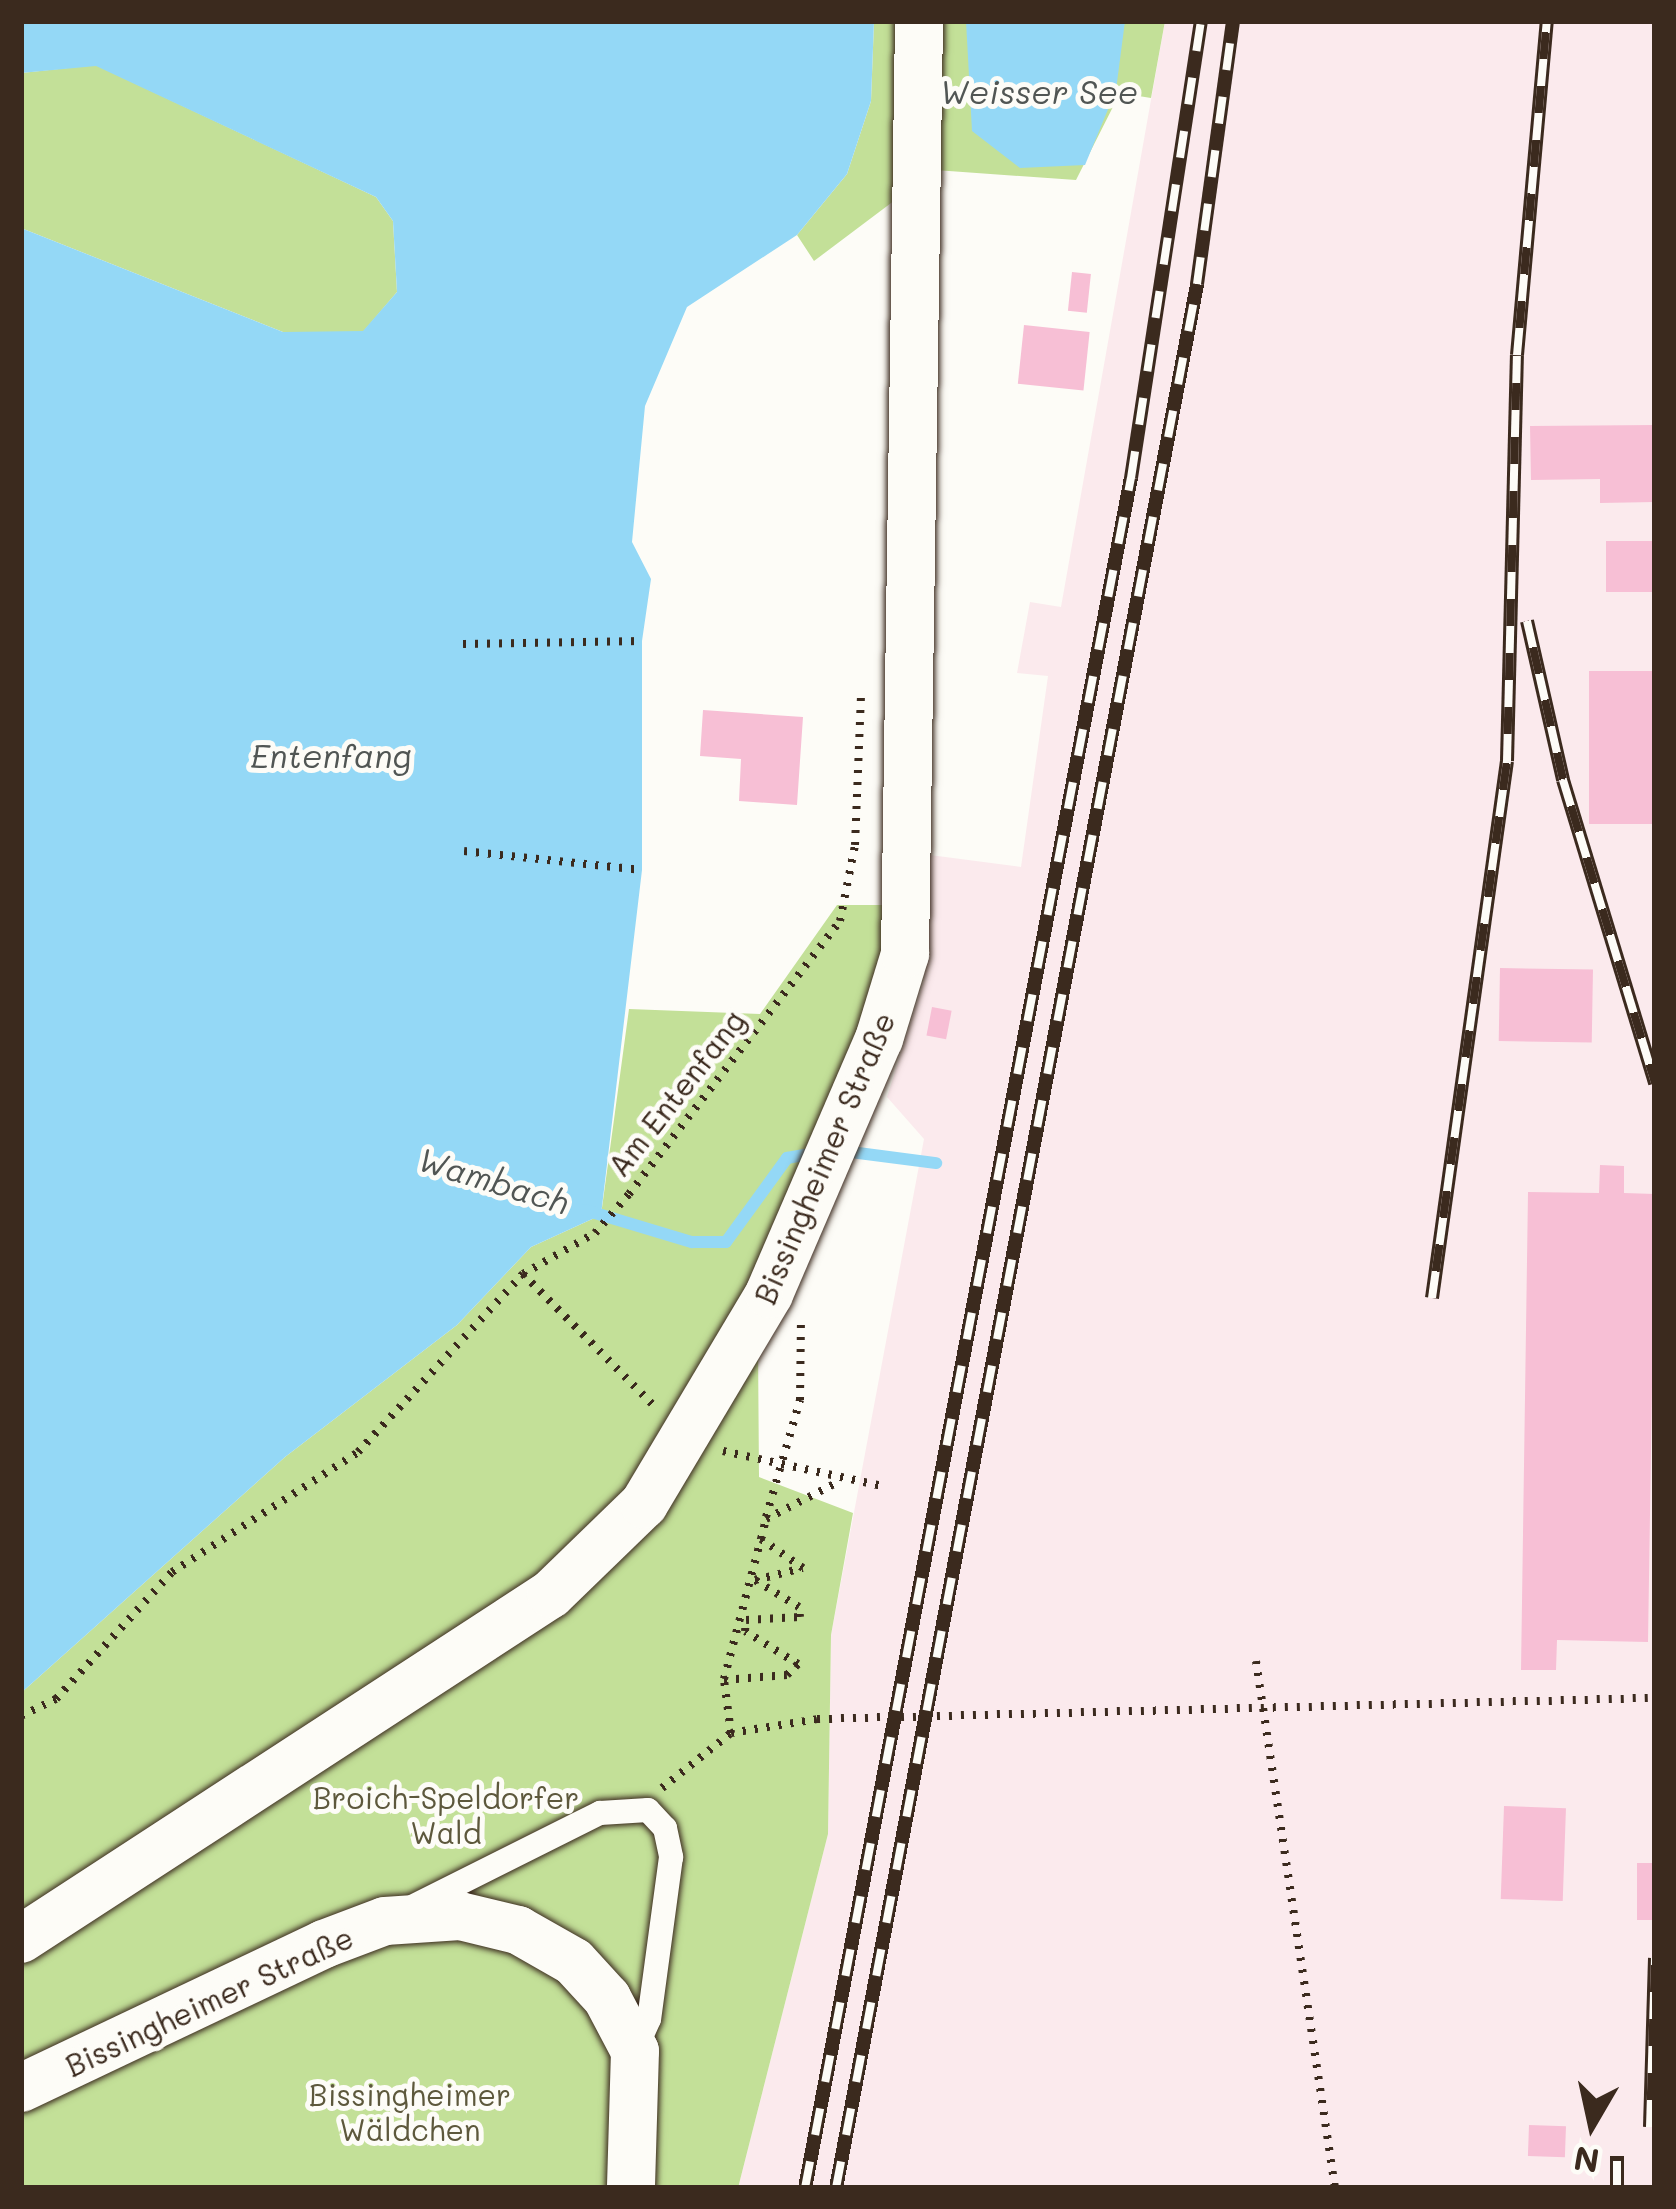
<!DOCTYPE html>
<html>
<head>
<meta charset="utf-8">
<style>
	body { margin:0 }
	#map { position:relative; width:1676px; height:2209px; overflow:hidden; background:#fdfcf7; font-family:Mali,sans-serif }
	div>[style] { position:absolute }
	.built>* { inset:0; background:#fbeaed }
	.green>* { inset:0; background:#c3e098 }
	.water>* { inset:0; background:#94d8f6 }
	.stream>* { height:12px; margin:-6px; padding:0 6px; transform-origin:6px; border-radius:6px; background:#94d8f6 }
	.building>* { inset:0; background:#f7bfd5; transform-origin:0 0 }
	.path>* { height:8px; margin-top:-4px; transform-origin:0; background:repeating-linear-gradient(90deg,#3b2a1e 0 3px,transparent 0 12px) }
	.roads { filter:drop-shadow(0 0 3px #3b2a1e) drop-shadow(0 0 3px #3b2a1e) }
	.lane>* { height:24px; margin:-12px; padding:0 12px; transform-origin:12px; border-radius:12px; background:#fdfcf7 }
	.street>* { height:48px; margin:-24px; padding:0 24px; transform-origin:24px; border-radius:24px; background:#fdfcf7 }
	.rail>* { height:14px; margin-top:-7px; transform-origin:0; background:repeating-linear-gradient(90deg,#fdfcf7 0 27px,#3b2a1e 0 54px); box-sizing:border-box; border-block:3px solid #3b2a1e }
	.path-bridge>* { height:8px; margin-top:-4px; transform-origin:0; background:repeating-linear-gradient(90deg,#3b2a1e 0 3px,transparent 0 12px) }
	span { translate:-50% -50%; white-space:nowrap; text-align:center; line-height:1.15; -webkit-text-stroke:10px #fdfcf7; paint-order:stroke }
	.street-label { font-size:30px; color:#3b2a1e }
	.park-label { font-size:30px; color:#5d583c }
	.water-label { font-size:33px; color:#515654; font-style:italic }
	.frame { position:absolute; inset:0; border:24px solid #3b2a1e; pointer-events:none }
	.north { position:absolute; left:1532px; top:2065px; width:120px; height:120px; -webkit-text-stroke:9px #fdfcf7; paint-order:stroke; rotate:189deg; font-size:33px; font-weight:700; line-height:48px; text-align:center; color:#3b2a1e }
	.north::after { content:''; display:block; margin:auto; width:42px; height:54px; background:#3b2a1e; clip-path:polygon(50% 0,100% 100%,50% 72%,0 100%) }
</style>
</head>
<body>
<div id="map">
	<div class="built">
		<i style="clip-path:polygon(1165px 21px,1655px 21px,1655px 2188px,738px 2188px,828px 1834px,831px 1635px,924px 1139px,887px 1097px,924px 981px,930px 855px,1021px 867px,1048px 676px,1017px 673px,1030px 602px,1061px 607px)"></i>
	</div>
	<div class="green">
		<i style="clip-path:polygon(874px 21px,1165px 21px,1151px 98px,1120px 93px,1076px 180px,935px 170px,814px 261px,797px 235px,847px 174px,871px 101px)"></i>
		<i style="clip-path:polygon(96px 65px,376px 197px,393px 221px,397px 292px,363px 332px,283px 332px,21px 228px,21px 73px)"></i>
		<i style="clip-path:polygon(837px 905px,896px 905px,758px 1346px,759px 1477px,853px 1513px,831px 1635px,828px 1834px,738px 2188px,21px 2188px,21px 1693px,285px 1457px,457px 1325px,531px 1247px,601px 1215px,629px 1009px,760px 1014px)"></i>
	</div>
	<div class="water">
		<i style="clip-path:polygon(21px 21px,874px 21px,871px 101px,847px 174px,797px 235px,687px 307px,645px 406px,632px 542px,651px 579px,642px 641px,642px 870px,601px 1215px,531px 1247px,457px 1325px,285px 1457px,21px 1693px,21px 228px,283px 332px,363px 331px,397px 292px,393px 221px,376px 197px,96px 66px,21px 73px)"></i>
		<i style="clip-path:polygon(966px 21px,1125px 21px,1116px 90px,1085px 165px,1020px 168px,972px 131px)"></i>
	</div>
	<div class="stream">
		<i style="left:843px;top:1151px;width:94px;rotate:7.4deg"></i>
		<i style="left:585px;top:1210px;width:112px;rotate:16.7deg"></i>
		<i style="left:692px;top:1242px;width:34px"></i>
		<i style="left:726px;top:1242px;width:104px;rotate:-54deg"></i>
		<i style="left:787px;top:1158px;width:29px;rotate:-10deg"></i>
	</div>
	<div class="building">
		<i style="left:1072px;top:272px;width:19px;height:39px;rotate:6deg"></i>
		<i style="left:1024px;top:325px;width:66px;height:59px;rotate:6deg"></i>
		<i style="clip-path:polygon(1655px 425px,1655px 502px,1600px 503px,1600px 479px,1531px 480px,1530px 426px)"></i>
		<i style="left:1606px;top:541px;width:49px;height:51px"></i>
		<i style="left:1655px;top:671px;width:153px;height:66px;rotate:90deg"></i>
		<i style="clip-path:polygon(703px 710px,803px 717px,797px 805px,739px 801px,741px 759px,700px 756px)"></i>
		<i style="left:1500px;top:968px;width:93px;height:73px;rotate:1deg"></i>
		<i style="left:932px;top:1007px;width:20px;height:29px;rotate:11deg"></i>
		<i style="clip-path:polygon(1600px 1165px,1624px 1166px,1624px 1193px,1655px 1194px,1648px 1642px,1557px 1640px,1556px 1670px,1521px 1670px,1528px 1192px,1599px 1193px)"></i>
		<i style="left:1504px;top:1806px;width:62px;height:93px;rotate:2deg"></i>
		<i style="left:1637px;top:1863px;width:18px;height:57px"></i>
		<i style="left:1529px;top:2125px;width:37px;height:31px;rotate:2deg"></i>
	</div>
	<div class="path">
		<i style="left:463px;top:644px;width:179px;rotate:-1deg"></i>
		<i style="left:464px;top:851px;width:179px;rotate:6.1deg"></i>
		<i style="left:523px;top:1274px;width:185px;rotate:45.2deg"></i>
		<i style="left:723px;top:1451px;width:163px;rotate:12.4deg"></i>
		<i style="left:766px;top:1517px;width:122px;rotate:-73.8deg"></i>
		<i style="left:800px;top:1400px;width:78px;rotate:-89.3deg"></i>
		<i style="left:1256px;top:1661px;width:533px;rotate:81.47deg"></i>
		<i style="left:724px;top:1679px;width:145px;rotate:-75.2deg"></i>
		<i style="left:21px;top:1716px;width:39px;rotate:-26deg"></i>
		<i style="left:56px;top:1699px;width:172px;rotate:-47.6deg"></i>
		<i style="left:172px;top:1572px;width:221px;rotate:-32.8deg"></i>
		<i style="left:358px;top:1452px;width:243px;rotate:-47.2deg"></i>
		<i style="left:523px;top:1274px;width:83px;rotate:-29.7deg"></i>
		<i style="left:595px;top:1233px;width:52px;rotate:-48.9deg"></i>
		<i style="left:629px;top:1194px;width:345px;rotate:-52.3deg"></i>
		<i style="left:840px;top:921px;width:77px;rotate:-78.8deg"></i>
		<i style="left:855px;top:845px;width:148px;rotate:-87.7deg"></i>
		<i style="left:731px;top:1733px;width:53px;rotate:-97.5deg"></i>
		<i style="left:724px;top:1680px;width:63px;rotate:-4.5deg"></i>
		<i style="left:787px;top:1675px;width:16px;rotate:-45deg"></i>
		<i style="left:798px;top:1664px;width:62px;rotate:-148.1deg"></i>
		<i style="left:745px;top:1631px;width:11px;rotate:-85deg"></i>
		<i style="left:746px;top:1620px;width:54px;rotate:-3.2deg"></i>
		<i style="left:800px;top:1617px;width:10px;rotate:-96deg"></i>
		<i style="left:799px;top:1607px;width:52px;rotate:-148.5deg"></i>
		<i style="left:755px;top:1580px;width:49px;rotate:-14deg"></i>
		<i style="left:803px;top:1568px;width:51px;rotate:-145.4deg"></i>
		<i style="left:761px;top:1539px;width:21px;rotate:-76deg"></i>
		<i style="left:766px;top:1519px;width:81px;rotate:-27.2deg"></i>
		<i style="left:662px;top:1788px;width:88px;rotate:-38.6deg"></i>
		<i style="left:731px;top:1733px;width:87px;rotate:-9.2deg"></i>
	</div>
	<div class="roads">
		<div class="lane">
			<i style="left:414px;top:1906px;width:208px;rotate:-26.6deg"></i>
			<i style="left:600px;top:1813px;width:48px;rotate:-3.6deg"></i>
			<i style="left:648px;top:1810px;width:25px;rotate:47deg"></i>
			<i style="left:665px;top:1828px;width:30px;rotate:78deg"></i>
			<i style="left:671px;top:1857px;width:163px;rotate:97.7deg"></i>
			<i style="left:649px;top:2019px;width:35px;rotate:114deg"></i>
		</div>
		<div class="street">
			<i style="left:21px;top:1939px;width:632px;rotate:-33.06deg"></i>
			<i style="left:551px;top:1594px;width:129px;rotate:-44.1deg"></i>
			<i style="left:644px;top:1504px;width:244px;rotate:-59.2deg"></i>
			<i style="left:769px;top:1294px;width:278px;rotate:-66.7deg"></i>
			<i style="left:879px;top:1039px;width:89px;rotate:-73deg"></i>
			<i style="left:905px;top:954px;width:933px;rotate:-89.14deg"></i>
			<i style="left:21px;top:2088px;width:335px;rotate:-25.4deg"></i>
			<i style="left:324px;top:1944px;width:65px;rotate:-20.7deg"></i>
			<i style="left:385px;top:1921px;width:75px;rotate:-3.8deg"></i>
			<i style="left:460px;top:1916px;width:60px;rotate:13.6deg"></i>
			<i style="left:518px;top:1930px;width:64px;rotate:29.7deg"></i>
			<i style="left:574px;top:1962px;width:49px;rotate:47.5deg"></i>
			<i style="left:607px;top:1998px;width:60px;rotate:62.2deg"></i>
			<i style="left:635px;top:2051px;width:137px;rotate:91.7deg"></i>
		</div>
	</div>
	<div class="rail">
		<i style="left:1527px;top:621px;width:163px;rotate:77.2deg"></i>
		<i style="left:1563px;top:780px;width:317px;rotate:73.1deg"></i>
		<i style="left:1432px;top:1298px;width:542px;rotate:-82.05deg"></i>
		<i style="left:1507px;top:761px;width:406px;rotate:-88.6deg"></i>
		<i style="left:1517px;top:355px;width:335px;rotate:-84.9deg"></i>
		<i style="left:1650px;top:2127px;width:169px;rotate:-88.3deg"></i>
		<i style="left:805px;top:2188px;width:1741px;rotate:-79.21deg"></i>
		<i style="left:1131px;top:478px;width:462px;rotate:-81.3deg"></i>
		<i style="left:836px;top:2188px;width:1938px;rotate:-79.26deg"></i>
		<i style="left:1197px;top:284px;width:265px;rotate:-82.2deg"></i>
		<i style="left:1617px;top:2188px;width:32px;rotate:-90deg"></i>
	</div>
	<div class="path-bridge">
		<i style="left:817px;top:1719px;width:838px;rotate:-1.44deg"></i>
	</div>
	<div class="street-label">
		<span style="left:676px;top:1093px;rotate:-52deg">Am Entenfang</span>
		<span style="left:824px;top:1158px;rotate:-67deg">Bissingheimer Straße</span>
		<span style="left:209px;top:2001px;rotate:-25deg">Bissingheimer Straße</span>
	</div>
	<div class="park-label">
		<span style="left:446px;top:1814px">Broich-Speldorfer<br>Wald</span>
		<span style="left:410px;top:2111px">Bissingheimer<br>Wäldchen</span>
	</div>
	<div class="water-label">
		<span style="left:1039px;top:91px">Weisser See</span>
		<span style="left:331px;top:755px">Entenfang</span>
		<span style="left:494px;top:1180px;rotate:17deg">Wambach</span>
	</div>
	<div class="frame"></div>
	<div class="north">N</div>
</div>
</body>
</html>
